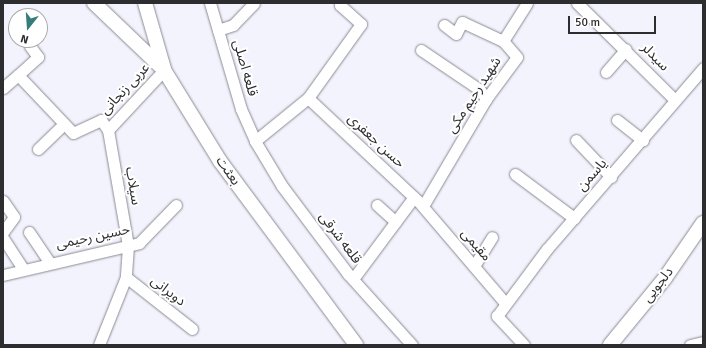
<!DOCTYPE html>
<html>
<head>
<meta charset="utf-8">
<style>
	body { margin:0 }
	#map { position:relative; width:706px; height:348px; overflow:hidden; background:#f3f3fd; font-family:Signika,"Noto Sans Arabic",sans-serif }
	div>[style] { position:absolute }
	.roads { filter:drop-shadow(0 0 1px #8a8a93) drop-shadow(0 0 1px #8a8a93) }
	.minor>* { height:11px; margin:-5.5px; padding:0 5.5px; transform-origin:5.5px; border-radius:5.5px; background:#fff }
	.major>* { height:14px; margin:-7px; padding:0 7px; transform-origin:7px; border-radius:7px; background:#fff }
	span { translate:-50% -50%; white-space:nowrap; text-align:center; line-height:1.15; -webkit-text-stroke:4px #fff; paint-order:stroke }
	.street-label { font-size:14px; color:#2d2d30 }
	.frame { position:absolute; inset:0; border:4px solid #2d2d30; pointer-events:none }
	.north { position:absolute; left:8px; top:8px; width:40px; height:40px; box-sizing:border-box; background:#fff; border:1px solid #ababac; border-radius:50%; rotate:197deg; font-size:11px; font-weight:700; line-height:16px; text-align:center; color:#2d2d30 }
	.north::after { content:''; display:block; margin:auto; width:14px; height:18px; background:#347d7b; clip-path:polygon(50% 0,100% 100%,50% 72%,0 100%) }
	.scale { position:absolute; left:568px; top:16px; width:88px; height:18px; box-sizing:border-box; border:2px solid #2d2d30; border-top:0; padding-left:5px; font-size:12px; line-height:14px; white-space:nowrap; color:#2d2d30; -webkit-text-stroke:3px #fff; paint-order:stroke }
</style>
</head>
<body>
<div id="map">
	<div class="roads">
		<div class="minor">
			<i style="left:210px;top:3px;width:110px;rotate:73.7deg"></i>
			<i style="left:241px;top:109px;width:35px;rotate:66deg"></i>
			<i style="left:255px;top:141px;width:52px;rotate:59deg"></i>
			<i style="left:282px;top:186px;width:110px;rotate:53.1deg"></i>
			<i style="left:348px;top:274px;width:96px;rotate:48deg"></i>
			<i style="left:577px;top:3px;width:138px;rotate:44.7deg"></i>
			<i style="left:218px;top:30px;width:16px;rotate:-18deg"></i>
			<i style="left:233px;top:25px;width:30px;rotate:-46deg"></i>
			<i style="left:503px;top:41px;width:45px;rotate:-57.7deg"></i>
			<i style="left:421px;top:50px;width:71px;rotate:34.1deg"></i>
			<i style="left:480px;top:90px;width:11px;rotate:56deg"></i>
			<i style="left:606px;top:72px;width:30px;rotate:-49deg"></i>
			<i style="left:18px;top:75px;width:27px;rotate:-42deg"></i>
			<i style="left:38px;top:57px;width:14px;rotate:-126deg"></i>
			<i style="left:3px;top:88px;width:20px;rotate:-41deg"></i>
			<i style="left:18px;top:75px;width:80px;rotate:46.5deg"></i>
			<i style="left:73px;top:133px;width:31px;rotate:-25deg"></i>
			<i style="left:101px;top:120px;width:12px;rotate:55deg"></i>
			<i style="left:108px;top:130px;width:118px;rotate:80.2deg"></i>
			<i style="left:128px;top:246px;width:31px;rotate:94deg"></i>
			<i style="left:126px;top:277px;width:73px;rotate:111.7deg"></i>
			<i style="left:308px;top:98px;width:151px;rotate:43.1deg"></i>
			<i style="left:418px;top:201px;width:135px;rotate:49.5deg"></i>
			<i style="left:617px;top:120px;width:33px;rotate:38deg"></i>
			<i style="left:108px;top:130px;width:82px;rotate:-47deg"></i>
			<i style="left:576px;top:140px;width:51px;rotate:46.6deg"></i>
			<i style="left:255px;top:141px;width:68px;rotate:-39.1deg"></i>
			<i style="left:308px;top:98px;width:91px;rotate:-54.4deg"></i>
			<i style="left:361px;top:24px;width:28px;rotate:-138deg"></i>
			<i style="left:340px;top:5px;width:2px;rotate:-63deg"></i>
			<i style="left:38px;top:149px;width:36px;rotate:-44deg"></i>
			<i style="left:515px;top:174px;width:74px;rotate:36.7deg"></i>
			<i style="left:3px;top:201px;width:19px;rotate:55deg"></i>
			<i style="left:14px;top:217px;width:19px;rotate:126deg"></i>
			<i style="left:377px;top:205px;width:25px;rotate:42deg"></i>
			<i style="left:423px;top:206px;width:124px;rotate:-59.5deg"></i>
			<i style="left:486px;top:99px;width:52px;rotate:-53.6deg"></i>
			<i style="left:517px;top:57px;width:21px;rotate:-131deg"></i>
			<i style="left:503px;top:41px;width:45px;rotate:-155.1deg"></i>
			<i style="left:462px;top:22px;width:13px;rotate:117deg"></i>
			<i style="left:456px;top:34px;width:15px;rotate:-143deg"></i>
			<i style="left:29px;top:232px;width:36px;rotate:56deg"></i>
			<i style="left:3px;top:238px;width:37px;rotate:57deg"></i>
			<i style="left:474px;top:266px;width:34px;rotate:-58deg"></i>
			<i style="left:3px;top:275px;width:140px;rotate:-13.2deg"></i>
			<i style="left:139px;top:243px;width:53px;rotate:-45.8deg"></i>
			<i style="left:126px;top:277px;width:84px;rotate:38.2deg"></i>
			<i style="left:353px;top:279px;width:102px;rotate:-53.4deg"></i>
			<i style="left:524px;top:345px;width:40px;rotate:-133deg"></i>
			<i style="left:497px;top:316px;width:84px;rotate:-53.3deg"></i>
			<i style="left:547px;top:249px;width:239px;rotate:-49.2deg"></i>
			<i style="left:690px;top:345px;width:13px;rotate:-13deg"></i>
		</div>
		<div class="major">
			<i style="left:94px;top:3px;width:97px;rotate:43.7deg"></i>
			<i style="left:164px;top:70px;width:107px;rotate:58.4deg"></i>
			<i style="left:220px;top:161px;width:229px;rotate:53.5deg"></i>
			<i style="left:145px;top:3px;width:69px;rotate:73.9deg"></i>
			<i style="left:610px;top:345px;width:87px;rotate:-50.6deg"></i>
			<i style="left:665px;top:278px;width:67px;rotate:-55.4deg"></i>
		</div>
	</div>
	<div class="street-label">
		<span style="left:655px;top:57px;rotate:46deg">سیدلر</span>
		<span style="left:245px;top:68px;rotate:74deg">قلعه اصلی</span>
		<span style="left:125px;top:89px;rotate:-47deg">عربی زنجانی</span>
		<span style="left:474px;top:95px;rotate:-57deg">شهید رحیم مکی</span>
		<span style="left:376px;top:141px;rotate:43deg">حسن جعفری</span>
		<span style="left:228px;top:171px;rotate:55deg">بعثت</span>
		<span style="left:592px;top:175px;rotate:-49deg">یاسمن</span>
		<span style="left:133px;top:186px;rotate:81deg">سیلاب</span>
		<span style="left:93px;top:237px;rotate:-12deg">حسین رحیمی</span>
		<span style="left:340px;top:238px;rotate:53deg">قلعه شرقی</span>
		<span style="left:476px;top:245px;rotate:49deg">مقیمی</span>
		<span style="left:658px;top:285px;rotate:-52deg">دلجویی</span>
		<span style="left:168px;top:291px;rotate:38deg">دویرانی</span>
	</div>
	<div class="frame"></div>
	<div class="north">N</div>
	<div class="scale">50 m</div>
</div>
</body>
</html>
